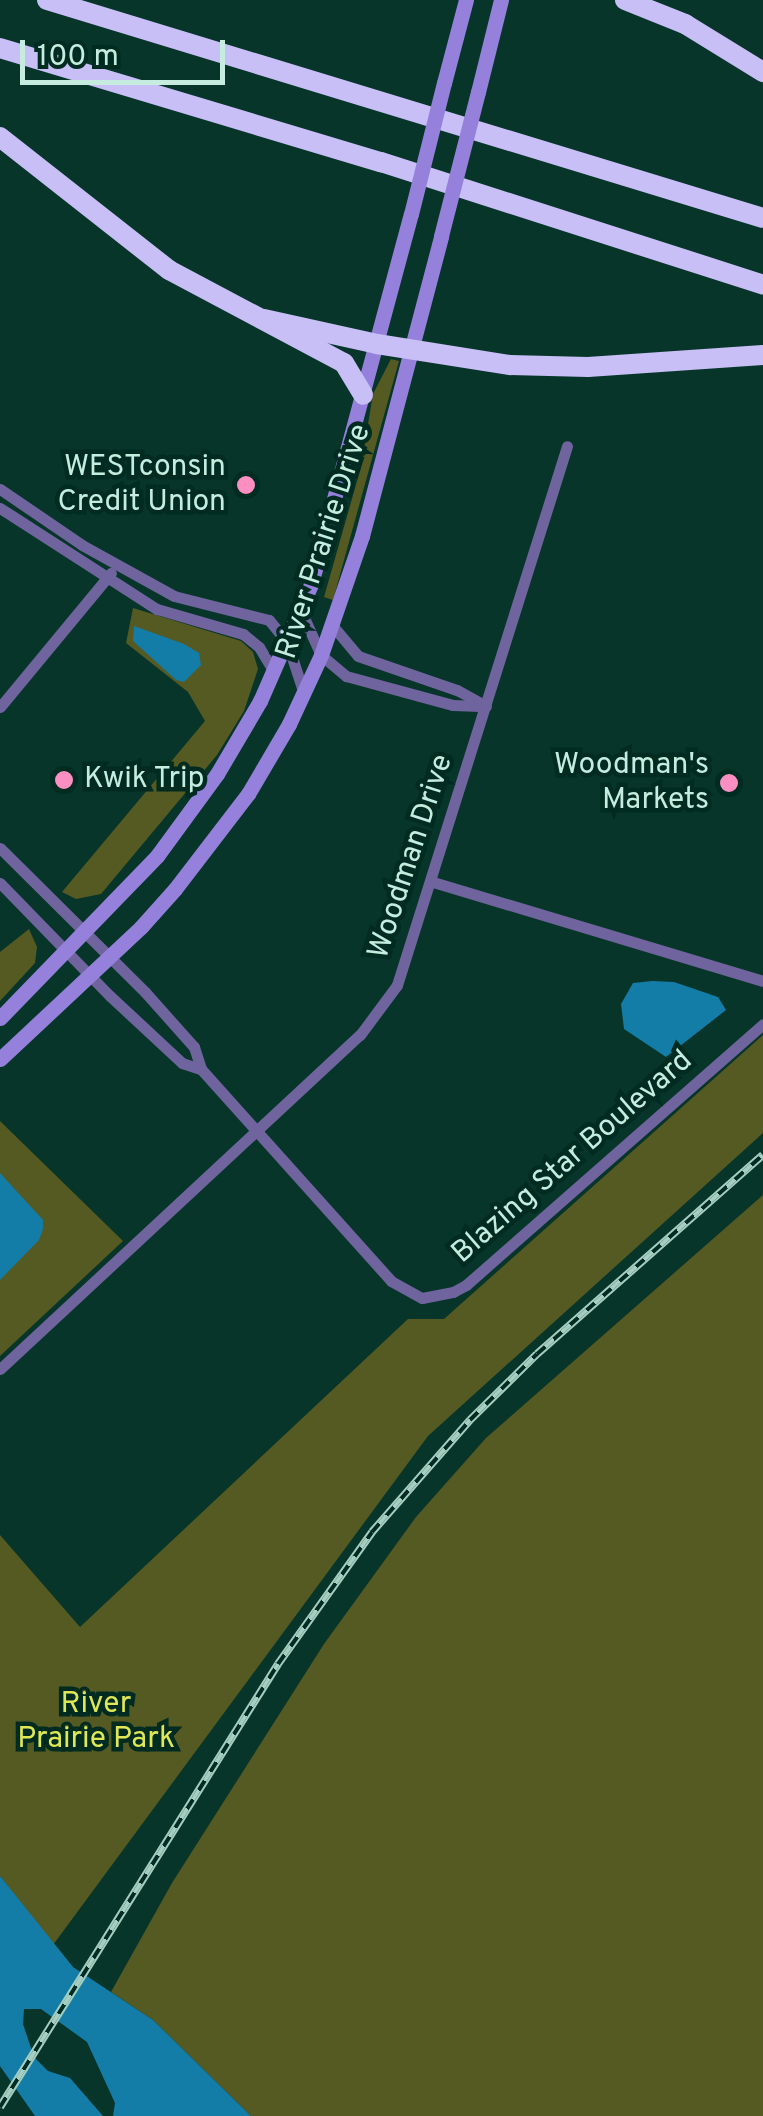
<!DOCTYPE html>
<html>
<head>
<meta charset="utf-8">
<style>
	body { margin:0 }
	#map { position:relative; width:763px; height:2116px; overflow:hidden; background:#07352a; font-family:Overpass,sans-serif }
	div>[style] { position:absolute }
	.green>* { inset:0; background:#555922 }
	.water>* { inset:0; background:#137da7 }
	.minor>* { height:11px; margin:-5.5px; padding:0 5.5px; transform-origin:5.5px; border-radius:5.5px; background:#6f649d }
	.secondary>* { height:15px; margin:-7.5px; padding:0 7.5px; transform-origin:7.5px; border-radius:7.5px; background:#9581dc }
	.motorway>* { height:20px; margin:-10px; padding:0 10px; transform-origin:10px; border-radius:10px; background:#c8bff7 }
	.rail>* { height:8px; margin-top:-4px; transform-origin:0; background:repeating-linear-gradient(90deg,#002b20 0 11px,#a5cec0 0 22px); box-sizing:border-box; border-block:2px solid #a5cec0 }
	.secondary-bridge>* { height:15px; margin:-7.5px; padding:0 7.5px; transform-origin:7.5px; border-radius:7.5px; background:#9581dc }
	.dots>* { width:28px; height:28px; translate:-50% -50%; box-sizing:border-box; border:5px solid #002b20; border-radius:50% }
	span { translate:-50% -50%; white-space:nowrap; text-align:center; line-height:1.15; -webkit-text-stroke:9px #002b20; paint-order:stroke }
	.poi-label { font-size:30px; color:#c5ecde }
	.right { translate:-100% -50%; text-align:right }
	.left { translate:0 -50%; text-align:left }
	.street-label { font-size:30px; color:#c5ecde }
	.park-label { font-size:30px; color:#dfe755 }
	.scale { position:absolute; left:20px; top:40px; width:205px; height:45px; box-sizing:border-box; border:5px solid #c5ecde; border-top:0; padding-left:12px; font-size:30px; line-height:35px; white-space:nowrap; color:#c5ecde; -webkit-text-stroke:8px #002b20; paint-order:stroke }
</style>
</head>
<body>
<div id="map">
	<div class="green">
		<i style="clip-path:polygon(391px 359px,399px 361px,333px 600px,324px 597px,361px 467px,373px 394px)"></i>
		<i style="clip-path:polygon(133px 608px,241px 641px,253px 652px,258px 669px,244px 711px,217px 755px,101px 894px,76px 899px,62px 892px,205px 721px,188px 692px,126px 643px)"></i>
		<i style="clip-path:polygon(29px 929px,37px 947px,35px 963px,0 1001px,0 952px)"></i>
		<i style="clip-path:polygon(763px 1035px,763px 1133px,428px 1436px,53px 1945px,0 1876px,0 1535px,80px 1627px,408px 1319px,444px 1319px)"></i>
		<i style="clip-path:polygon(0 1121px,123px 1241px,0 1356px)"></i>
		<i style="clip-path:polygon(763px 1195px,763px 2116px,251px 2116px,153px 2020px,111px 1992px,172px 1883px,324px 1644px,416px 1517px,486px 1438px)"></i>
	</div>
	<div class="water">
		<i style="clip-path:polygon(134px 626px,184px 644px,199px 653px,201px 665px,184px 682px,176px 680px,133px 641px)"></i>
		<i style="clip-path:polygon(652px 981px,674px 982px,718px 997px,726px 1010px,666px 1057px,624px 1029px,621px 1004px,633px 983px)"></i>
		<i style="clip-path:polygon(0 1173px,43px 1220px,43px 1229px,39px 1240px,0 1280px)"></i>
		<i style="clip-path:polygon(0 1876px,73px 1967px,153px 2020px,251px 2116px,113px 2116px,115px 2103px,87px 2042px,41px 2009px,24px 2009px,23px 2024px,34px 2057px,48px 2071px,70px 2078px,103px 2116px,35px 2116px,0 2066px)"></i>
	</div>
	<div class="minor">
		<i style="left:0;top:489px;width:99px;rotate:34.3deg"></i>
		<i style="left:82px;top:545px;width:105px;rotate:29deg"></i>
		<i style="left:174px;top:596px;width:98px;rotate:14.2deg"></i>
		<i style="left:269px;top:620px;width:28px;rotate:51deg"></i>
		<i style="left:287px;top:642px;width:55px;rotate:71.9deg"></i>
		<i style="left:0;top:508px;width:187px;rotate:32.8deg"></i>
		<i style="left:157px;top:609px;width:90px;rotate:16.2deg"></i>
		<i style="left:243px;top:634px;width:21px;rotate:39deg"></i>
		<i style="left:259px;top:647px;width:29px;rotate:59deg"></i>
		<i style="left:301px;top:611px;width:48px;rotate:65.6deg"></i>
		<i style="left:321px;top:655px;width:33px;rotate:40deg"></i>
		<i style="left:346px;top:676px;width:111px;rotate:15.2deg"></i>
		<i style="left:453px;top:705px;width:33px;rotate:2deg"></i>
		<i style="left:332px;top:625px;width:40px;rotate:50deg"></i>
		<i style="left:358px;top:656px;width:105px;rotate:19deg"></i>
		<i style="left:457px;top:690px;width:29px;rotate:29deg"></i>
		<i style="left:0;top:707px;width:174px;rotate:-50.4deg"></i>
		<i style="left:0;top:848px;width:204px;rotate:44.8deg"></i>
		<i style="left:145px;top:992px;width:74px;rotate:48.3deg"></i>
		<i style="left:194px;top:1047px;width:23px;rotate:72deg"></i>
		<i style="left:201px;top:1069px;width:285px;rotate:48.1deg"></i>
		<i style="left:391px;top:1281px;width:35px;rotate:29deg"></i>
		<i style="left:422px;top:1298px;width:32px;rotate:-11deg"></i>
		<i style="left:453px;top:1292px;width:15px;rotate:-28deg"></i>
		<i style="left:466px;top:1285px;width:395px;rotate:-41.3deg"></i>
		<i style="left:433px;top:882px;width:345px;rotate:16.7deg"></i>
		<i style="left:0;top:883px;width:158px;rotate:45.8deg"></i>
		<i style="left:110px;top:996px;width:98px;rotate:42.9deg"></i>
		<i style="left:182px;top:1063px;width:20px;rotate:18deg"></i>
		<i style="left:0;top:1369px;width:491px;rotate:-42.9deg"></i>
		<i style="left:360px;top:1035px;width:62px;rotate:-53.5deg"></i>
		<i style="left:397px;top:985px;width:565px;rotate:-72.49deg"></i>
	</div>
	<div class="secondary">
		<i style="left:444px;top:83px;width:86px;rotate:-75.2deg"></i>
		<i style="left:478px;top:92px;width:95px;rotate:-76deg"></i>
		<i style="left:0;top:1018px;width:226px;rotate:-45.9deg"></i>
		<i style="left:157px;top:856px;width:102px;rotate:-53.8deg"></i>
		<i style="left:217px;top:774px;width:85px;rotate:-59.5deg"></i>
		<i style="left:260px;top:701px;width:128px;rotate:-66.4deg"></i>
		<i style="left:311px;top:584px;width:383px;rotate:-74.9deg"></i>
		<i style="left:0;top:1059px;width:193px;rotate:-43.1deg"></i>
		<i style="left:141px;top:927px;width:51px;rotate:-48.2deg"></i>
		<i style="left:175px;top:889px;width:120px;rotate:-52.5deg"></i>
		<i style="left:248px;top:794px;width:81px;rotate:-59.6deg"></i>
		<i style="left:289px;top:724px;width:76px;rotate:-65.1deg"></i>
		<i style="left:321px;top:655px;width:126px;rotate:-71deg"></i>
		<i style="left:362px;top:536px;width:310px;rotate:-75.2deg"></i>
	</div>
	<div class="motorway">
		<i style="left:47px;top:0;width:748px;rotate:16.93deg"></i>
		<i style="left:625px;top:0;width:65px;rotate:21.8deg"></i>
		<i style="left:685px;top:24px;width:92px;rotate:31.6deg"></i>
		<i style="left:0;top:48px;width:398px;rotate:16.7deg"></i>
		<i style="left:381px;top:162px;width:401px;rotate:17.8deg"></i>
		<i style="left:0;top:137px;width:215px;rotate:38.2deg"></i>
		<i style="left:169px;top:270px;width:198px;rotate:28deg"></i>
		<i style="left:344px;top:363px;width:37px;rotate:59deg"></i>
		<i style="left:264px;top:319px;width:116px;rotate:12.5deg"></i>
		<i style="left:377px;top:344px;width:135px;rotate:9deg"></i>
		<i style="left:510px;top:365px;width:78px;rotate:1.5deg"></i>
		<i style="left:588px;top:367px;width:175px;rotate:-3.9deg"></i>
	</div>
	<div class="rail">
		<i style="left:0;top:2107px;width:523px;rotate:-57.89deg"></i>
		<i style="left:278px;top:1664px;width:162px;rotate:-54.5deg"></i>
		<i style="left:372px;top:1532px;width:149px;rotate:-48.8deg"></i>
		<i style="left:470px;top:1420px;width:94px;rotate:-44.6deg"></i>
		<i style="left:537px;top:1354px;width:301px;rotate:-41.4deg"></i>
	</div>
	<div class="secondary-bridge">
		<i style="left:411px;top:214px;width:135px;rotate:-75.9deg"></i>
		<i style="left:441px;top:236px;width:149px;rotate:-75.6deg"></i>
	</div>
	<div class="dots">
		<i style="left:246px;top:485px;background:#fc8fc1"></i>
		<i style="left:64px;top:780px;background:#fc8fc1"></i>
		<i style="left:729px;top:783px;background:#fc8fc1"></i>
	</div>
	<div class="poi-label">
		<span class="right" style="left:226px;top:485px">WESTconsin<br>Credit Union</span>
		<span class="right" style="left:709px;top:783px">Woodman's<br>Markets</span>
		<span class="left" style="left:84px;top:780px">Kwik Trip</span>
	</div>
	<div class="street-label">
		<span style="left:325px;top:542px;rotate:-72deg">River Prairie Drive</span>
		<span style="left:412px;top:857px;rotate:-72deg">Woodman Drive</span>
		<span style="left:573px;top:1158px;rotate:-41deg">Blazing Star Boulevard</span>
	</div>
	<div class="park-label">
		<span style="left:96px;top:1722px">River<br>Prairie Park</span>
	</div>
	<div class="scale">100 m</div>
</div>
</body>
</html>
